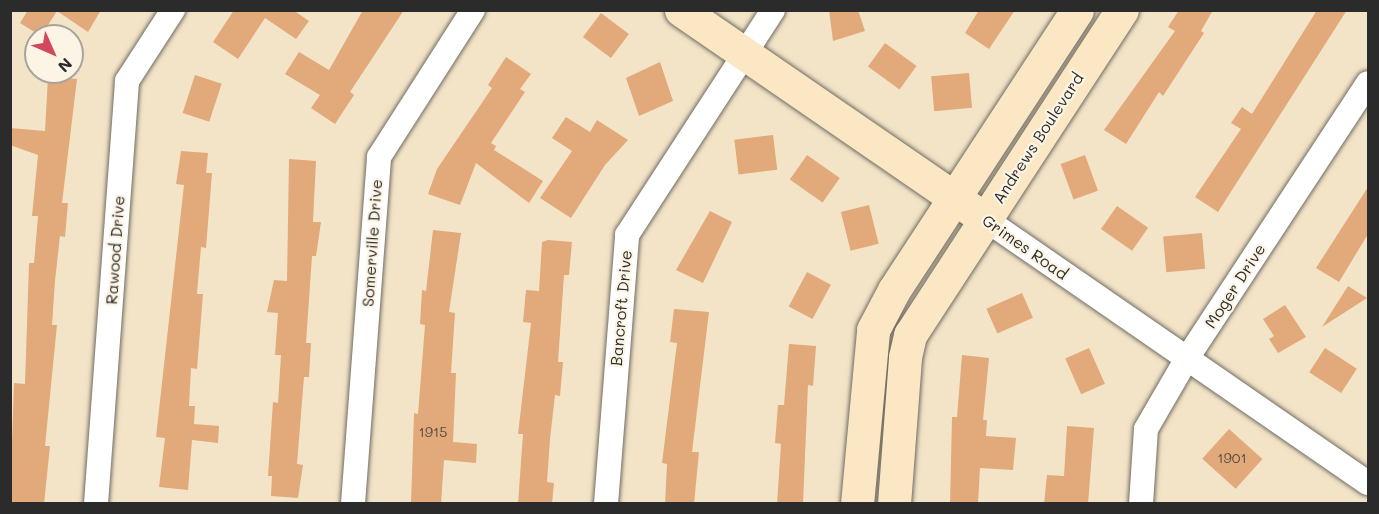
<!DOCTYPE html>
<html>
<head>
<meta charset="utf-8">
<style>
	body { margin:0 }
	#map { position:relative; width:1379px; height:514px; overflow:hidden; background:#f3e4c8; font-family:Mali,sans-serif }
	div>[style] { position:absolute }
	.building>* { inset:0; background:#e2a97b; transform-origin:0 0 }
	.roads { filter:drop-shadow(0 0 2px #716c62) drop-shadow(0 0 2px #716c62) }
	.street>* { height:24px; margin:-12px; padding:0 12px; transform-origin:12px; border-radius:12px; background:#fff }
	.secondary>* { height:33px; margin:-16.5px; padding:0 16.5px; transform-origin:16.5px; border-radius:16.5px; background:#fbe7c3 }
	span { translate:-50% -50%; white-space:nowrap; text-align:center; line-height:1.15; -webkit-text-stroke:4.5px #fcf5e5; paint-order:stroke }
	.number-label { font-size:14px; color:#594a3f }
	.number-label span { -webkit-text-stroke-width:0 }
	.street-label { font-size:16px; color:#2b2b2b }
	.frame { position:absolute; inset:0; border:12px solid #2b2b2b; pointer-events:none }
	.north { position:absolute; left:24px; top:24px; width:60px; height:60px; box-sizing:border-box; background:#fcf5e5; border:2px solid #a8a49b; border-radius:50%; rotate:135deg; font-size:16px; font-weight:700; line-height:24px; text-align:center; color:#2b2b2b }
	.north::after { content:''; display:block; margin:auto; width:21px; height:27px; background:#d1495b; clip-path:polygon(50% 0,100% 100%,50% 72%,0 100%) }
</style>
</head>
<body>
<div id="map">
	<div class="building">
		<i style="clip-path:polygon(28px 10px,101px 10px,88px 32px,57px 11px,41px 36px,20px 23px)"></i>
		<i style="clip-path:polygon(234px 10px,293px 10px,309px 21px,296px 39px,265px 18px,238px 59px,213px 42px)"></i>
		<i style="clip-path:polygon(363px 10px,404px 10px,350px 92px,354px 95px,335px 124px,311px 108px,320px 95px,285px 74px,299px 52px,329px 70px)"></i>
		<i style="clip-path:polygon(829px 10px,858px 10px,865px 31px,833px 41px)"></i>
		<i style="clip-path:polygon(979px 10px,1015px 10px,989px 49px,965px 33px)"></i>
		<i style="clip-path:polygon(1179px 10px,1213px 10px,1201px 31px,1204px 33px,1163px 96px,1159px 92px,1126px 144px,1104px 130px,1175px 31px,1168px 27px)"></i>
		<i style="clip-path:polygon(1317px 10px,1347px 10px,1218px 212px,1195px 197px,1241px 129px,1231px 123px,1242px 107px,1252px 114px)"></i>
		<i style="left:601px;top:13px;width:35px;height:30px;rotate:37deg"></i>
		<i style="left:885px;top:43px;width:39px;height:29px;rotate:36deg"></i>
		<i style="clip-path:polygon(506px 57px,531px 74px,520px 89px,525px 92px,491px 143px,496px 146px,494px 150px,543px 181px,529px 203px,476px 163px,460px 205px,428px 194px,437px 169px,492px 88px,488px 85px)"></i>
		<i style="clip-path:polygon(660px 62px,673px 101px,639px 116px,626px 78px)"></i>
		<i style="left:969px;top:73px;width:35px;height:38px;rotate:85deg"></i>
		<i style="left:195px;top:75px;width:28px;height:40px;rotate:18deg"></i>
		<i style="clip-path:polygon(48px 77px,77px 79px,62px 203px,68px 203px,65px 237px,60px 236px,55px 281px,52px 325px,57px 325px,45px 446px,50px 446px,44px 504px,10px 504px,14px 383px,25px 384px,29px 263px,34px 263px,38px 216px,32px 216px,38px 155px,10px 145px,10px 128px,45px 131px)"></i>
		<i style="clip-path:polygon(566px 117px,590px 132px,597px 120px,628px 140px,605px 165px,571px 218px,540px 198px,572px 151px,552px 138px)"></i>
		<i style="left:773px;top:135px;width:35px;height:39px;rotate:83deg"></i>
		<i style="clip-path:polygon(181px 151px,208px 153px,206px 173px,212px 173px,206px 248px,201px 247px,197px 294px,203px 294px,197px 369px,191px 368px,189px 406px,195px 406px,194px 424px,219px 426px,218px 443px,192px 440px,188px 490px,159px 487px,165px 438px,156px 437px,184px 185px,176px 184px)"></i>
		<i style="left:807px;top:155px;width:40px;height:30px;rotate:35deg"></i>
		<i style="left:1085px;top:155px;width:38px;height:26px;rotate:70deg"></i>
		<i style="clip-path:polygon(289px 159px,316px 161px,313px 222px,321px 222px,316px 256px,312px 256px,306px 343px,311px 343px,309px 377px,304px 377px,297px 464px,303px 465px,298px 498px,271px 496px,272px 476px,268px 476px,273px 402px,278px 403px,281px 355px,275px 355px,278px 313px,267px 312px,274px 280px,287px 281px)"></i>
		<i style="clip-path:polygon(1368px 187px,1368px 234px,1339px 282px,1316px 268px)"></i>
		<i style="left:869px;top:205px;width:40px;height:29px;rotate:76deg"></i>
		<i style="left:1117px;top:206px;width:38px;height:28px;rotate:35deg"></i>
		<i style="clip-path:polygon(710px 211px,732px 222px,703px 283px,676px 270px)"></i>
		<i style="clip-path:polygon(433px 230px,461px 233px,449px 312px,455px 313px,451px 373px,456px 373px,453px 442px,477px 444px,476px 463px,444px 460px,441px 504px,411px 504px,414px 413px,418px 414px,425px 325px,420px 324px,422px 290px,426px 291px)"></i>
		<i style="left:1202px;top:233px;width:36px;height:39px;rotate:85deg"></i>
		<i style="clip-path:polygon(548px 240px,572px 242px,569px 275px,564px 275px,558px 362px,563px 362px,560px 396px,555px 395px,550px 439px,547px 482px,554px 483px,552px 504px,518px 504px,523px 434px,518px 434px,531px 323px,523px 322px,526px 290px,539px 291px,542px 242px)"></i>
		<i style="left:807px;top:272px;width:27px;height:39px;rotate:28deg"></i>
		<i style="clip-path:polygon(1348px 286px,1367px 298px,1322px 327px)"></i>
		<i style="left:1022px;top:293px;width:27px;height:39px;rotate:66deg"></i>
		<i style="clip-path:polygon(1285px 305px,1306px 337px,1278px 353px,1269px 339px,1274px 336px,1263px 319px)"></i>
		<i style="clip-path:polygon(674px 309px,709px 312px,692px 452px,699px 452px,694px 504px,665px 504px,667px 464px,662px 463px,677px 343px,670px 342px)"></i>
		<i style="clip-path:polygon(789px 344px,816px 346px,813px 386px,808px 385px,803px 504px,777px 504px,781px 444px,775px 443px,778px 405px,784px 405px)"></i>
		<i style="left:1089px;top:348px;width:39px;height:26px;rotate:66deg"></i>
		<i style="left:1325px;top:348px;width:38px;height:29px;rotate:33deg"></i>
		<i style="clip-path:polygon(962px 355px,989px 358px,983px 420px,987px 420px,986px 436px,1016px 438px,1013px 470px,980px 468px,978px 504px,950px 504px,952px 417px,957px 417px)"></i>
		<i style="clip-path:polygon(1067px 426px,1094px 428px,1088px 504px,1044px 504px,1047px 475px,1064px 476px)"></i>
		<i style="left:1229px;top:429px;width:45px;height:40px;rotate:42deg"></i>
	</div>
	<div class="roads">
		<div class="street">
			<i style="left:985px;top:219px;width:465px;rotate:34.6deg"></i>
			<i style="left:96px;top:504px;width:424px;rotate:-85.8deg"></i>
			<i style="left:127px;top:81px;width:85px;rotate:-57.1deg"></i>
			<i style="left:353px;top:504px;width:348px;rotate:-85.7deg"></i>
			<i style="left:379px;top:157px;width:174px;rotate:-57.4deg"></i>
			<i style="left:606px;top:504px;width:270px;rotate:-85.5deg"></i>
			<i style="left:627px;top:235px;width:268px;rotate:-57deg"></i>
			<i style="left:1141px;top:504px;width:75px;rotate:-86.2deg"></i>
			<i style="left:1146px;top:429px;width:80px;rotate:-59.9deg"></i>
			<i style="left:1186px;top:360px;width:331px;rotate:-56.7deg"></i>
		</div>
		<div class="secondary">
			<i style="left:681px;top:10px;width:355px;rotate:34.5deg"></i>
			<i style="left:857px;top:504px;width:175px;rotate:-84.7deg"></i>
			<i style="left:873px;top:330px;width:45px;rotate:-62.3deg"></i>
			<i style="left:894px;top:290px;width:334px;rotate:-56.8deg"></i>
			<i style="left:894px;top:504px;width:147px;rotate:-85.7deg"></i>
			<i style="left:905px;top:357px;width:23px;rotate:-77deg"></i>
			<i style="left:910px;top:335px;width:388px;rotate:-56.9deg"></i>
		</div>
	</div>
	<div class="number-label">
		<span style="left:433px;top:432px">1915</span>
		<span style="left:1232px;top:458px">1901</span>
	</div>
	<div class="street-label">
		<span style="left:1038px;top:138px;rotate:-57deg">Andrews Boulevard</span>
		<span style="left:372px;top:243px;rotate:-86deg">Somerville Drive</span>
		<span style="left:1025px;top:247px;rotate:35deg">Grimes Road</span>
		<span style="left:115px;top:250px;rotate:-86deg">Rawood Drive</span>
		<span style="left:1235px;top:286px;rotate:-57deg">Moger Drive</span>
		<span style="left:621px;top:308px;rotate:-85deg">Bancroft Drive</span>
	</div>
	<div class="frame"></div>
	<div class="north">N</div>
</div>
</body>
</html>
